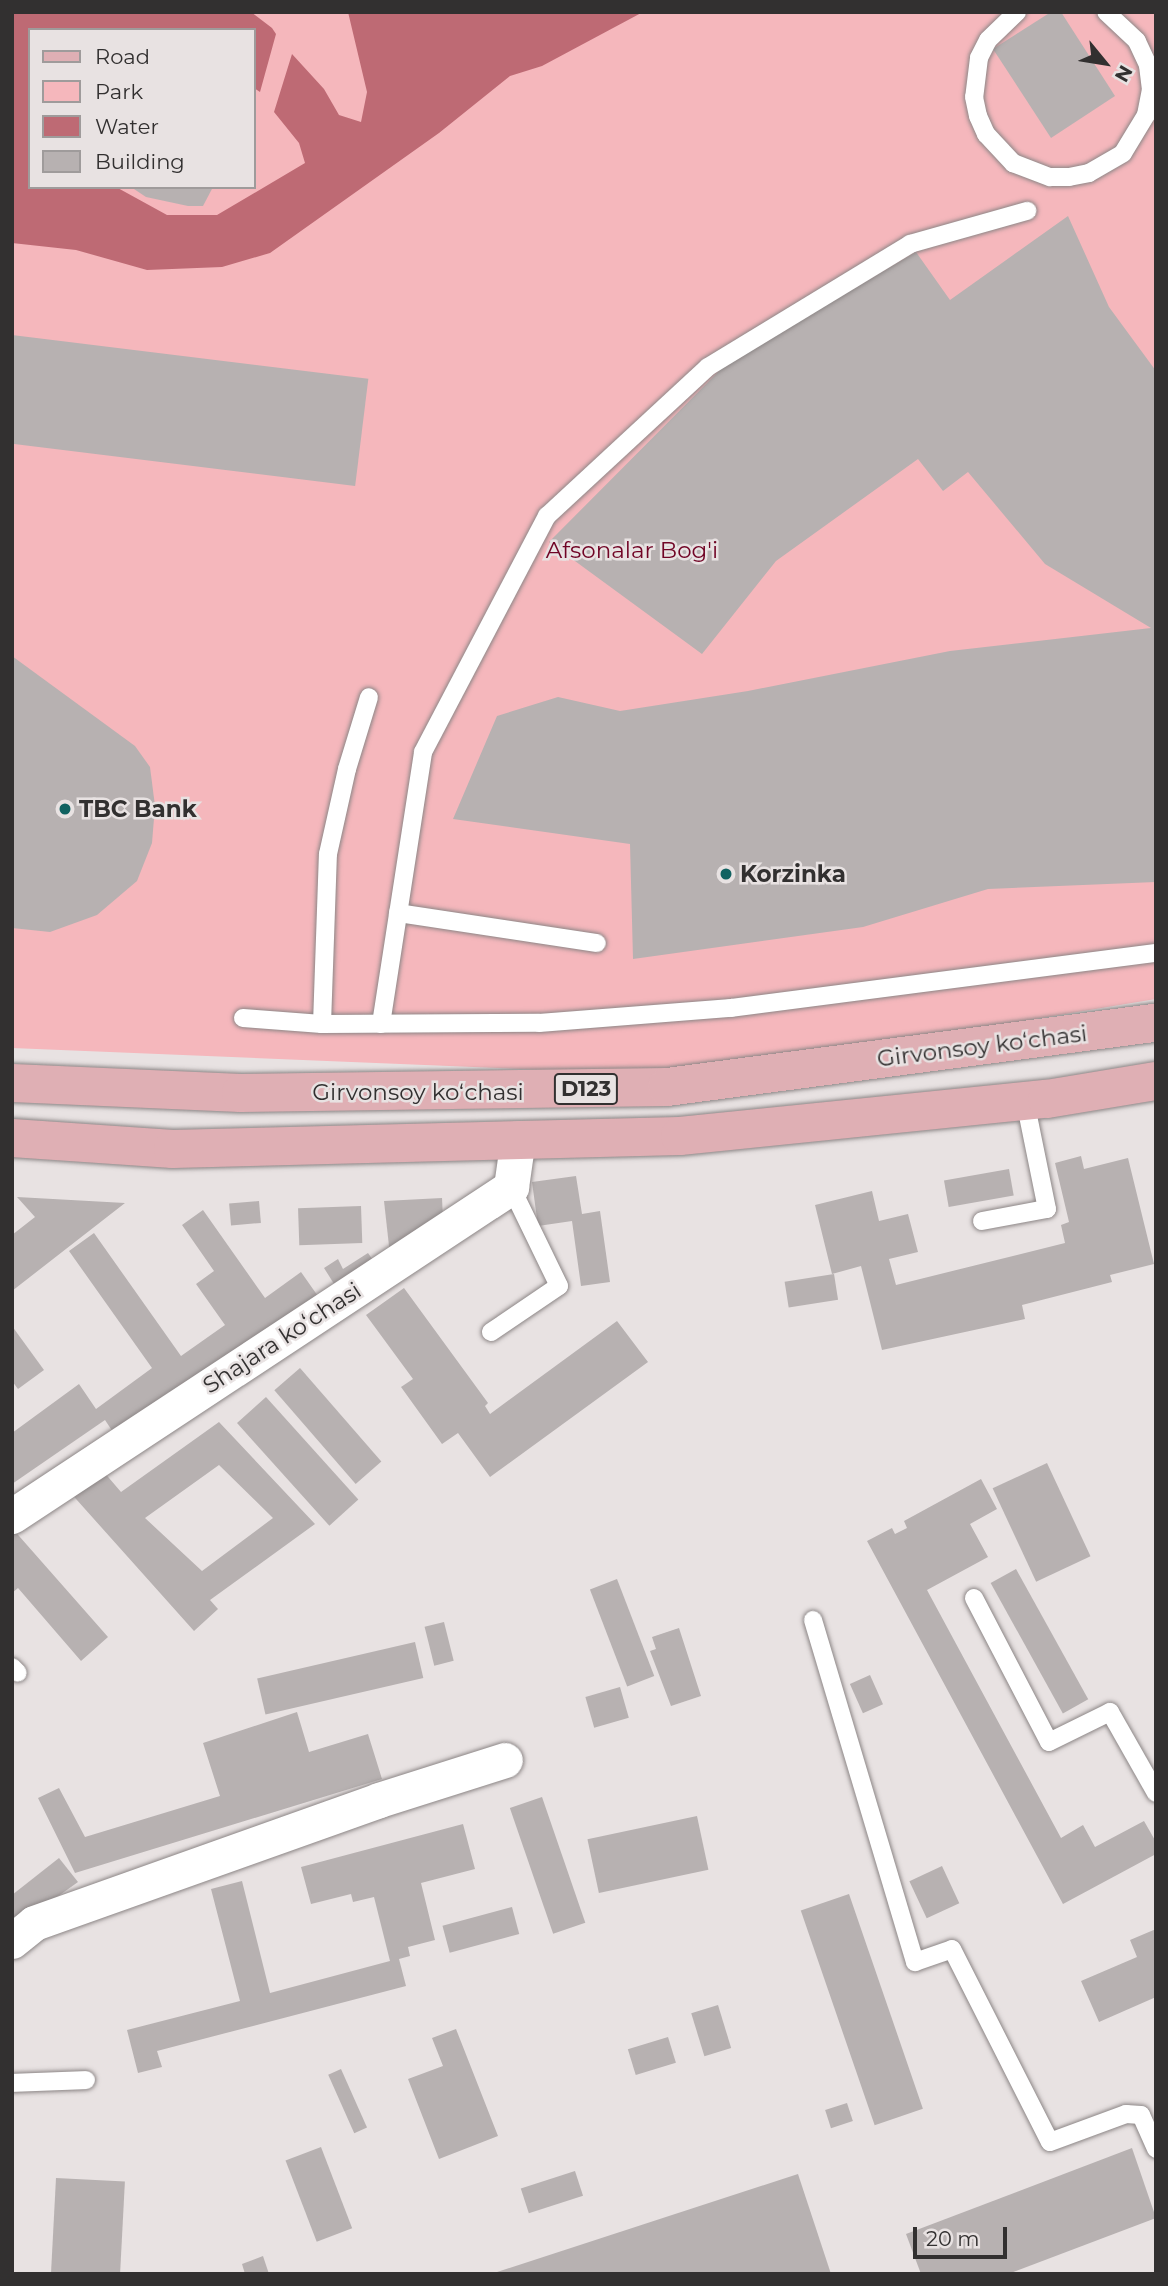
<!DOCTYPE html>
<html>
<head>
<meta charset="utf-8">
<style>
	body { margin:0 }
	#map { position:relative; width:1168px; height:2286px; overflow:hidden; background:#e8e2e2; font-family:Montserrat,sans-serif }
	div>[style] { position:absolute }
	.green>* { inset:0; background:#f5b7bc }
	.water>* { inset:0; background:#be6a74 }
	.building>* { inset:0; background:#b7b1b1; transform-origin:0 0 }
	.roads { filter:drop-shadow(0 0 2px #8c8686) drop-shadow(0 0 2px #8c8686) }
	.lane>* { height:18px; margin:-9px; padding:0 9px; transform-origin:9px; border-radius:9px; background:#fff }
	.street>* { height:35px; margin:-17.5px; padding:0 17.5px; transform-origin:17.5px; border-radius:17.5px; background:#fff }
	.primary>* { height:38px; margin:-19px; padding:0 19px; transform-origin:19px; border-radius:19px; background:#dfafb4 }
	.dots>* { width:19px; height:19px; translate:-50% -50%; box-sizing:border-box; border:4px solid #e8e2e2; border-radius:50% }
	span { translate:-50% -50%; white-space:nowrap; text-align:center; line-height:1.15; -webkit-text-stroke:5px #e8e2e2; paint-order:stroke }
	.shield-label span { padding:2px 5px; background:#e8e2e2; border:2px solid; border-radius:5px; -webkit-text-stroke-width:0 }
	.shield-label { font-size:21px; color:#323030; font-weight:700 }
	.park-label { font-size:23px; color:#700425 }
	.poi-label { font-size:23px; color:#323030; font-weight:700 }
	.left { translate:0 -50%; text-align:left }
	.street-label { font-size:23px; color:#323030 }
	.frame { position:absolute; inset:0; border:14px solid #323030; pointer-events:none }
	.legend { position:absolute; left:28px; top:28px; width:228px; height:161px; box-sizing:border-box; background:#e8e2e2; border:2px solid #9f9b9b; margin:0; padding:9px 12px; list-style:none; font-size:21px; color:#323030 }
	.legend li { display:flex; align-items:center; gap:14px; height:35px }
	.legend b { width:35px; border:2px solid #9f9b9b }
	.north { position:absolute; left:1070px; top:28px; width:70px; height:70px; -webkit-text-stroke:5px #e8e2e2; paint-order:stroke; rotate:120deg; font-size:19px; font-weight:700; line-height:28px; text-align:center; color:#323030 }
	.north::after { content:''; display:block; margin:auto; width:24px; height:32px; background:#323030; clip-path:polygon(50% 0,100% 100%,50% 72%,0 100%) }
	.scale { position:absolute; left:913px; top:2227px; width:94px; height:32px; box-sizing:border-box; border:4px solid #323030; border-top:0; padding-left:9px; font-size:21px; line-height:24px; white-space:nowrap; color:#323030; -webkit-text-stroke:5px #e8e2e2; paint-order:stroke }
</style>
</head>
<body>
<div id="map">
	<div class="green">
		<i style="clip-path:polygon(evenodd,12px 12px,1156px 12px,1156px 999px,690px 1076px,12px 1048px,12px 12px,30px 30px,254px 30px,254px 187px,30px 187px,30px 30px)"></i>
	</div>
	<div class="water">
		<i style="clip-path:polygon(12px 12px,251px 12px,272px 28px,276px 34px,260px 92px,254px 88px,254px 30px,30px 30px,30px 187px,116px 187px,167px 215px,217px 215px,305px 163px,299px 143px,274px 112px,292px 54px,324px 89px,339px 115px,361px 122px,367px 92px,348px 12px,643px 12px,542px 66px,510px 76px,439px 133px,270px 253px,222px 267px,147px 270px,76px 250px,12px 243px)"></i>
	</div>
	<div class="building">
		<i style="clip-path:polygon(1051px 12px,1061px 12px,1115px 96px,1051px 138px,993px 49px)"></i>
		<i style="clip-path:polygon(131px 187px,213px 187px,203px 206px,188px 206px,146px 197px)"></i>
		<i style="clip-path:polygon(1068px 216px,1109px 307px,1156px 371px,1156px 882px,988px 889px,863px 927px,633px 959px,630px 844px,453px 819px,497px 716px,558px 697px,620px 711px,748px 691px,950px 651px,1151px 628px,1045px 564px,968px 472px,943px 491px,918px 459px,776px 561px,702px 654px,549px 542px,725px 365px,916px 252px,950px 300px)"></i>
		<i style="left:12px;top:335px;width:359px;height:108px;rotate:7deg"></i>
		<i style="clip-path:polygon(12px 656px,135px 746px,150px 767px,155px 806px,152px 843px,137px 881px,97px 915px,50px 932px,12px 928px)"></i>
		<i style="clip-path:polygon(1081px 1156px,1084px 1169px,1128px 1158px,1154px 1264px,1110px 1275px,1112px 1282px,1022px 1305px,1025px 1319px,882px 1350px,861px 1266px,832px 1274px,815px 1205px,872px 1191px,879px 1221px,908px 1214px,918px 1252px,889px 1259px,896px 1285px,1065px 1243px,1061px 1225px,1069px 1222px,1055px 1163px)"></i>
		<i style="left:1009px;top:1169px;width:27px;height:66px;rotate:80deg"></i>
		<i style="clip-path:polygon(576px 1176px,582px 1214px,600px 1211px,610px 1282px,581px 1286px,572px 1221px,538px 1226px,532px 1182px)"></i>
		<i style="clip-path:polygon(17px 1197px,125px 1203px,12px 1291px,12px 1235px,35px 1217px)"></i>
		<i style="clip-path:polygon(442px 1198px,443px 1219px,390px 1255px,384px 1201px)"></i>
		<i style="left:259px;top:1201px;width:22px;height:30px;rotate:85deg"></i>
		<i style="left:361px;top:1206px;width:37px;height:63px;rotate:88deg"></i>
		<i style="clip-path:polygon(203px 1210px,265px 1298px,301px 1272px,320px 1299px,174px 1399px,169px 1392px,113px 1432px,105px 1420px,12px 1484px,12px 1433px,79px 1384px,96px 1409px,152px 1368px,69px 1251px,94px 1233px,181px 1356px,225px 1325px,196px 1284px,214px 1271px,182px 1225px)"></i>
		<i style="clip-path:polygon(368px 1253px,375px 1263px,336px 1287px,324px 1268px,338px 1259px,343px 1269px)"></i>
		<i style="left:834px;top:1274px;width:26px;height:50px;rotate:81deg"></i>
		<i style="clip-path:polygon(404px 1288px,488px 1403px,485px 1406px,490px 1414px,617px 1321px,648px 1362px,490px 1477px,458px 1433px,442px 1444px,401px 1387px,413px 1379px,366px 1315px)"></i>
		<i style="clip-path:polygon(12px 1326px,44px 1370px,18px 1389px,12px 1381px)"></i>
		<i style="left:300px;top:1368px;width:124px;height:34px;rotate:49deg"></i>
		<i style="left:266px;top:1397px;width:138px;height:39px;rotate:48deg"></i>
		<i style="clip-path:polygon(evenodd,219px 1422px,315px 1524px,210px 1600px,218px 1609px,194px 1631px,68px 1490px,97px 1464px,121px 1492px,219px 1422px,219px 1465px,273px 1518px,202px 1571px,145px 1518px,219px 1465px)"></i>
		<i style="left:1047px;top:1463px;width:103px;height:60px;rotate:65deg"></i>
		<i style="clip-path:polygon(981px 1479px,997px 1509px,970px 1524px,988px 1557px,927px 1590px,1061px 1838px,1083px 1825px,1095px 1847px,1144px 1821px,1156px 1842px,1156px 1854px,1063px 1904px,867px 1541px,892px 1528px,895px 1534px,907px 1528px,904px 1521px)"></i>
		<i style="clip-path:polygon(12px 1528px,108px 1637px,81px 1661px,18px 1588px,12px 1593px)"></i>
		<i style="left:1016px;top:1569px;width:149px;height:29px;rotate:61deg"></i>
		<i style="left:617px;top:1579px;width:104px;height:29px;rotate:69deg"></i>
		<i style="left:444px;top:1622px;width:40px;height:20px;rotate:76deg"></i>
		<i style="clip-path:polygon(679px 1628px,701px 1696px,671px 1706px,650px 1651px,656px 1649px,652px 1637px)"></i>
		<i style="left:415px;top:1642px;width:37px;height:162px;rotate:77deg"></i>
		<i style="left:870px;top:1675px;width:32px;height:22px;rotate:66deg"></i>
		<i style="left:620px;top:1687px;width:32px;height:36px;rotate:74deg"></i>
		<i style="clip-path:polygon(297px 1712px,309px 1752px,368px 1734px,382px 1779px,75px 1873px,38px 1798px,59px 1788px,85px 1837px,220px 1796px,203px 1743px)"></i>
		<i style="left:542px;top:1797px;width:133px;height:34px;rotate:71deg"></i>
		<i style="left:697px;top:1816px;width:55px;height:112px;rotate:78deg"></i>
		<i style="clip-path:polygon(463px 1824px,475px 1869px,421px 1883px,435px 1940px,408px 1947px,410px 1956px,399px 1959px,406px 1986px,157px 2051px,162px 2067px,138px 2073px,127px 2030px,240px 2001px,211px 1889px,242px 1881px,270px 1993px,390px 1961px,374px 1897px,353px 1902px,351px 1894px,311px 1904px,301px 1867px)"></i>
		<i style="clip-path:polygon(59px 1858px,78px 1882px,12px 1929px,12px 1895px)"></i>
		<i style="left:942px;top:1866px;width:41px;height:36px;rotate:65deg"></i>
		<i style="left:849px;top:1894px;width:227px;height:51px;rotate:71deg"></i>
		<i style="left:512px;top:1907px;width:28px;height:72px;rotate:75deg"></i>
		<i style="clip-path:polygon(1156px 1929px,1156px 1997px,1099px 2022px,1081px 1981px,1137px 1957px,1130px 1940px)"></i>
		<i style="left:718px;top:2005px;width:45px;height:28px;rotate:73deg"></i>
		<i style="clip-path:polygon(456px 2029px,498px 2136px,439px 2159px,408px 2079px,443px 2066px,432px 2038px)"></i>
		<i style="left:668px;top:2037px;width:27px;height:42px;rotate:73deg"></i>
		<i style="left:341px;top:2069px;width:64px;height:14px;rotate:66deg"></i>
		<i style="left:847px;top:2103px;width:19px;height:23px;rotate:72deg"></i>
		<i style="left:321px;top:2147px;width:87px;height:38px;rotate:69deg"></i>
		<i style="clip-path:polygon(1132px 2148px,1156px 2218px,1008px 2274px,921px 2274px,906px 2234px)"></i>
		<i style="left:575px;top:2171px;width:26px;height:57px;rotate:72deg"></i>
		<i style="clip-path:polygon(798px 2174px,831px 2274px,495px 2274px,494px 2273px)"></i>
		<i style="left:56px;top:2178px;width:69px;height:96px;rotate:3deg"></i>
		<i style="clip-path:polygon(263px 2256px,269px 2274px,245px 2274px,242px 2264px)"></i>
	</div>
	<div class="roads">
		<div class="lane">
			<i style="left:1017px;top:12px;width:40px;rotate:136deg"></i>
			<i style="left:988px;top:40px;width:20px;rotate:117deg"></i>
			<i style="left:979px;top:58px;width:39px;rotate:97deg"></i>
			<i style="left:974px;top:97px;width:19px;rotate:78deg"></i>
			<i style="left:978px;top:116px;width:20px;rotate:66deg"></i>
			<i style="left:986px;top:134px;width:40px;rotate:47deg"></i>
			<i style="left:1013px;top:163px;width:40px;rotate:21deg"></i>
			<i style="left:1050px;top:177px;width:19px"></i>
			<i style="left:1069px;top:177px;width:20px;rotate:-11deg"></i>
			<i style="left:1089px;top:173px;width:39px;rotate:-30deg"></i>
			<i style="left:1123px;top:153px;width:44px;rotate:-58.8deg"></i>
			<i style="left:1146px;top:115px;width:25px;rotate:-79deg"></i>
			<i style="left:1151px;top:90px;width:25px;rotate:-97deg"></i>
			<i style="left:1148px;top:65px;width:26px;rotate:-115deg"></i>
			<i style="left:1137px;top:41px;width:42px;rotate:-136.9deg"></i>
			<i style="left:398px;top:913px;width:201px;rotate:8.6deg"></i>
			<i style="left:243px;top:1018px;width:79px;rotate:4.3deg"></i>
			<i style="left:322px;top:1024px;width:217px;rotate:-0.3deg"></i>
			<i style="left:539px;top:1023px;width:193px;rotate:-4.5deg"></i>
			<i style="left:731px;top:1008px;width:429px;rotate:-7.4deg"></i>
			<i style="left:322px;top:1024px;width:170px;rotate:-88deg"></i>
			<i style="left:328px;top:854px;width:87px;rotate:-77.4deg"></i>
			<i style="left:347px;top:769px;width:75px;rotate:-73deg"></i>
			<i style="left:381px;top:1024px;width:275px;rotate:-81.2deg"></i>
			<i style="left:423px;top:752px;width:267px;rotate:-62.3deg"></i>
			<i style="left:547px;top:516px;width:219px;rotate:-42.8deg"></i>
			<i style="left:708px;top:367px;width:237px;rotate:-31.3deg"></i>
			<i style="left:910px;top:244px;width:122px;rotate:-15.8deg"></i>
			<i style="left:982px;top:1221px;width:66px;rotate:-10.5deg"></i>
			<i style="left:1047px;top:1209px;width:110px;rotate:-101.5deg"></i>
			<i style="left:491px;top:1332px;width:82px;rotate:-34.1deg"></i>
			<i style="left:559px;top:1286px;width:110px;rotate:-115.9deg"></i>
			<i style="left:974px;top:1598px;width:162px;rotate:62.5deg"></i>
			<i style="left:1049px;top:1742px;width:68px;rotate:-26.2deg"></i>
			<i style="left:1110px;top:1712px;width:93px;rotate:60.4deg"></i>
			<i style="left:813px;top:1620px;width:357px;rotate:73.4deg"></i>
			<i style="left:915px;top:1962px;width:39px;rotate:-19deg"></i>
			<i style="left:952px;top:1949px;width:216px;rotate:63.1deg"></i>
			<i style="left:1050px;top:2142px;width:81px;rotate:-20.2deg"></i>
			<i style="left:1126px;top:2114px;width:15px;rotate:4deg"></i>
			<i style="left:1141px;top:2115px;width:37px;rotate:66deg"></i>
			<i style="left:12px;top:1667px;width:8px;rotate:45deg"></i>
			<i style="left:12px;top:2083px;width:74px;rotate:-2.3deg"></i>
		</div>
		<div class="street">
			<i style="left:12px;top:1516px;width:598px;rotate:-33.4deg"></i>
			<i style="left:511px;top:1187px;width:49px;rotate:-81.9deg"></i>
			<i style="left:12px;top:1941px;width:28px;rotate:-39deg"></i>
			<i style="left:34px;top:1923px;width:366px;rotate:-19.6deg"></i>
			<i style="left:379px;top:1800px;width:132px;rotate:-17.6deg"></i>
		</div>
		<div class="primary">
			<i style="left:12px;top:1083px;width:229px;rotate:2.5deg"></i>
			<i style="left:241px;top:1093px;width:426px;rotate:-0.8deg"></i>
			<i style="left:667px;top:1087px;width:493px;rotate:-7.5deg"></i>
			<i style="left:12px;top:1138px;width:161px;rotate:3.9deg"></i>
			<i style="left:173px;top:1149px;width:507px;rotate:-1.47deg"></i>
			<i style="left:680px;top:1136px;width:369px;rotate:-5.8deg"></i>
			<i style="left:1047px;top:1099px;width:110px;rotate:-9.4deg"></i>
		</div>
	</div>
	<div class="dots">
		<i style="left:65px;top:809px;background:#116261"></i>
		<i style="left:726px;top:874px;background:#116261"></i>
	</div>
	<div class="shield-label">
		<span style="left:586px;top:1089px">D123</span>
	</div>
	<div class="park-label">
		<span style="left:632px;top:550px">Afsonalar Bog'i</span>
	</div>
	<div class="poi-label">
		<span class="left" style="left:79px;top:809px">TBC Bank</span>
		<span class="left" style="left:740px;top:874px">Korzinka</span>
	</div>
	<div class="street-label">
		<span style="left:982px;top:1046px;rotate:-7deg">Girvonsoy koʻchasi</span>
		<span style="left:418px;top:1092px">Girvonsoy koʻchasi</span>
		<span style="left:282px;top:1338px;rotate:-33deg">Shajara koʻchasi</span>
	</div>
	<div class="frame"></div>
	<ul class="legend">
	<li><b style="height:9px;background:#dfafb4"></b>Road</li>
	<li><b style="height:19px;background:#f5b7bc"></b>Park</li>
	<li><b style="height:19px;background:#be6a74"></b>Water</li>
	<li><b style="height:19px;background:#b7b1b1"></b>Building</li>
	</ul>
	<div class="north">N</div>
	<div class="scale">20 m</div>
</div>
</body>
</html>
